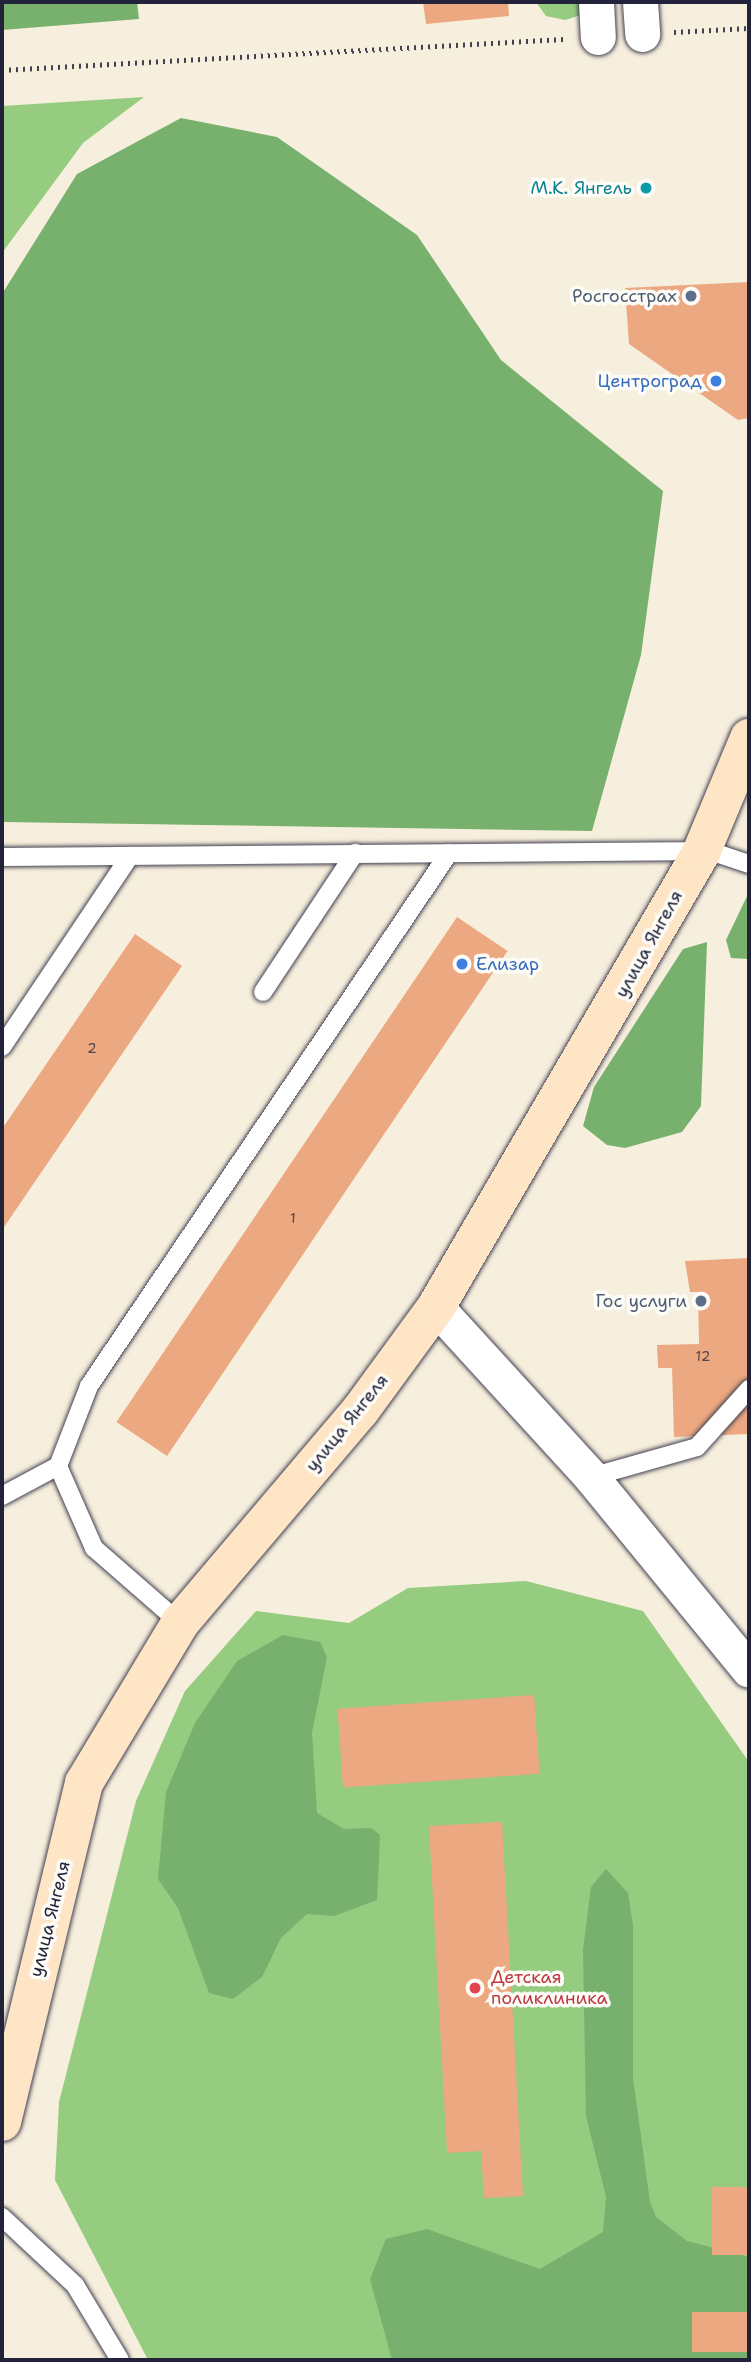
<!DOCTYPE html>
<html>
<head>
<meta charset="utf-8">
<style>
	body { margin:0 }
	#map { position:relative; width:751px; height:2362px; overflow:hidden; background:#f7efdd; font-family:"Shantell Sans",sans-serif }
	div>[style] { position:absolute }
	.green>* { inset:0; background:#95cc7f }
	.forest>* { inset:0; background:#78b06e }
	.building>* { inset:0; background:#eca880; transform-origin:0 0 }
	.path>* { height:4.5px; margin-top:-2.25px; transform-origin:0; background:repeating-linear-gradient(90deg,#424153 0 2px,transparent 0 7px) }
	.roads { filter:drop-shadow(0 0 2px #424153) drop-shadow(0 0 2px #424153) }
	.lane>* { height:18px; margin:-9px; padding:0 9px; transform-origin:9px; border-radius:9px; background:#fff }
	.street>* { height:35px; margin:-17.5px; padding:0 17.5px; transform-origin:17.5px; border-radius:17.5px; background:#fff }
	.secondary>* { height:38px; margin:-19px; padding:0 19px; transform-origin:19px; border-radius:19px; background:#fde5c5 }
	.dots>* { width:19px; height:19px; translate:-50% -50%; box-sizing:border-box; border:4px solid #fdfcf7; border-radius:50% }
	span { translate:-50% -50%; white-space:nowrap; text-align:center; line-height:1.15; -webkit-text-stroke:7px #fdfcf7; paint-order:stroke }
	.number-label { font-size:14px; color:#54444c }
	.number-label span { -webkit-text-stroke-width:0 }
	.culture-label { font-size:18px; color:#0d838f }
	.right { translate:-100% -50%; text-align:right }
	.service-label { font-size:18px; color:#4e5e75 }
	.shop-label { font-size:18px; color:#366cbe }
	.left { translate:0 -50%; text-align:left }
	.street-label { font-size:18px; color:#22223b }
	.health-label { font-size:18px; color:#be3a42 }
	.frame { position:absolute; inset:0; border:4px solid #22223b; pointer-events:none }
</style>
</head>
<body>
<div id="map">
	<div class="green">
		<i style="clip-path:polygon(536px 2px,589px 2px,581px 15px,565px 20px,546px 16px)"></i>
		<i style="clip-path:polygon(144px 97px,83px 143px,2px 253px,2px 106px)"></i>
		<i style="clip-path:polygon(526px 1581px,643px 1611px,749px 1762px,749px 2360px,148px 2360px,55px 2180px,59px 2102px,136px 1801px,185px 1691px,256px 1611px,349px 1623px,408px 1588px)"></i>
	</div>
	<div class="forest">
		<i style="clip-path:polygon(2px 2px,137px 2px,139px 19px,2px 30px)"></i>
		<i style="clip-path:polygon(181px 118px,277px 137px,417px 235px,501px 360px,663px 491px,641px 655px,592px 831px,2px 822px,2px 294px,77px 174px)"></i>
		<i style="clip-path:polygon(749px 892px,749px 959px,731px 958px,726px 940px)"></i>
		<i style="clip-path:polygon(707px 942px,701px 1106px,682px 1132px,625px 1148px,607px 1145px,583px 1126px,594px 1087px,683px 949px)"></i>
		<i style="clip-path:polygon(283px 1635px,320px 1642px,327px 1657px,312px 1733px,317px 1813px,344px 1829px,371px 1828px,380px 1835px,377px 1900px,334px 1916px,307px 1914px,281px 1938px,262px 1977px,233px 1999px,209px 1993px,178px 1908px,158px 1879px,166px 1792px,195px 1723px,237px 1661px)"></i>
		<i style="clip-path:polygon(606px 1869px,628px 1893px,633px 1925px,633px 2078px,650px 2202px,656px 2217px,687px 2241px,749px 2257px,749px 2360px,392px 2360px,370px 2279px,386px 2239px,427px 2229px,540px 2269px,603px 2232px,606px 2197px,586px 2116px,583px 1950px,591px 1887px)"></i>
	</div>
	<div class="building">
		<i style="clip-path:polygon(423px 2px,508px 2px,509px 16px,426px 24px)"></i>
		<i style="clip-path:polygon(749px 282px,749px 418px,738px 420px,629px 344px,625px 288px)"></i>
		<i style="left:457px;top:917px;width:61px;height:609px;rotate:34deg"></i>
		<i style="clip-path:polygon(135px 934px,182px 966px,2px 1230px,2px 1129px)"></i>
		<i style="clip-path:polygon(749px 1258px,749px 1434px,674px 1437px,672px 1368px,658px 1368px,657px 1345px,699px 1344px,698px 1292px,690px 1292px,685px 1261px)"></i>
		<i style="left:534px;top:1695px;width:79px;height:197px;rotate:86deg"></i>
		<i style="clip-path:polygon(502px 1822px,523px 2196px,484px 2198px,481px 2151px,447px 2153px,429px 1826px)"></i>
		<i style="left:749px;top:2187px;width:68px;height:37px;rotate:90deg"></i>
		<i style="left:749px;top:2312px;width:40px;height:57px;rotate:90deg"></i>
	</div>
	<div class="path">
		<i style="left:674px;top:32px;width:75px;rotate:-3.1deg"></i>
		<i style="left:2px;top:70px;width:563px;rotate:-3.16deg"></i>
	</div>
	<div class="roads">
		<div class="lane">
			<i style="left:2px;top:857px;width:708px;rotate:-0.49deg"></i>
			<i style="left:710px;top:851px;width:41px;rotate:18.4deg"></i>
			<i style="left:263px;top:992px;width:167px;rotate:-56.5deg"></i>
			<i style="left:2px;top:1047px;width:230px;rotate:-56.2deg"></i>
			<i style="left:58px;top:1466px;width:90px;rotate:66.3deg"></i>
			<i style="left:94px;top:1548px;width:114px;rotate:41.1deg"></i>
			<i style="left:591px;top:1477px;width:110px;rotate:-15.8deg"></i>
			<i style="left:697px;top:1447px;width:78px;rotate:-48.1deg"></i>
			<i style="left:2px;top:1496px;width:64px;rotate:-28.2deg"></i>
			<i style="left:58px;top:1466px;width:86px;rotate:-68.8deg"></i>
			<i style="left:89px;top:1386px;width:643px;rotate:-55.96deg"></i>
			<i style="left:2px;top:2217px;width:100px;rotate:43deg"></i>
			<i style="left:75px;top:2285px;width:87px;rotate:59deg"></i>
		</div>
		<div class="street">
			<i style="left:596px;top:2px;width:35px;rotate:87deg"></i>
			<i style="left:640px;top:2px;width:32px;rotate:86deg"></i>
			<i style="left:436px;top:1307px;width:230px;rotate:47.6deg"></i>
			<i style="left:591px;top:1477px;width:249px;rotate:50.7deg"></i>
		</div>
		<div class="secondary">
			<i style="left:2px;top:2122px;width:349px;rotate:-76.4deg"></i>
			<i style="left:84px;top:1783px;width:187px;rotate:-59deg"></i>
			<i style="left:180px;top:1623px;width:278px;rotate:-49.7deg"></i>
			<i style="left:360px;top:1411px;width:129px;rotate:-53.8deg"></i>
			<i style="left:436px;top:1307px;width:526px;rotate:-59.73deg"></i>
			<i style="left:701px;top:853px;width:125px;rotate:-67.3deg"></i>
		</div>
	</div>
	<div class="dots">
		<i style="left:646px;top:188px;background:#0f9aa8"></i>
		<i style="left:691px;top:296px;background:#5c6f8a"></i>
		<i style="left:716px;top:381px;background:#3f7fe0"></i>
		<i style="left:462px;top:964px;background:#3f7fe0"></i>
		<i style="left:701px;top:1301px;background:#5c6f8a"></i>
		<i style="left:475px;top:1988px;background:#e0444e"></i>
	</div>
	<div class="number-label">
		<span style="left:92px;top:1048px">2</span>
		<span style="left:293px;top:1218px">1</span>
		<span style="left:703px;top:1356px">12</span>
	</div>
	<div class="culture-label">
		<span class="right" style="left:632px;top:188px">М.К. Янгель</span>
	</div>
	<div class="service-label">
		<span class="right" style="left:677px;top:296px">Росгосстрах</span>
		<span class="right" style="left:687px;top:1301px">Гос услуги</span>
	</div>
	<div class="shop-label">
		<span class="right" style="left:702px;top:381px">Центроград</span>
		<span class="left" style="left:476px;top:964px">Елизар</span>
	</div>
	<div class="street-label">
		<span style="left:649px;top:944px;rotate:-61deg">улица Янгеля</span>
		<span style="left:347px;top:1423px;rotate:-51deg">улица Янгеля</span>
		<span style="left:50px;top:1919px;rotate:-76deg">улица Янгеля</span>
	</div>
	<div class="health-label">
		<span class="left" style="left:491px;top:1988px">Детская<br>поликлиника</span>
	</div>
	<div class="frame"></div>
</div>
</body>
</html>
